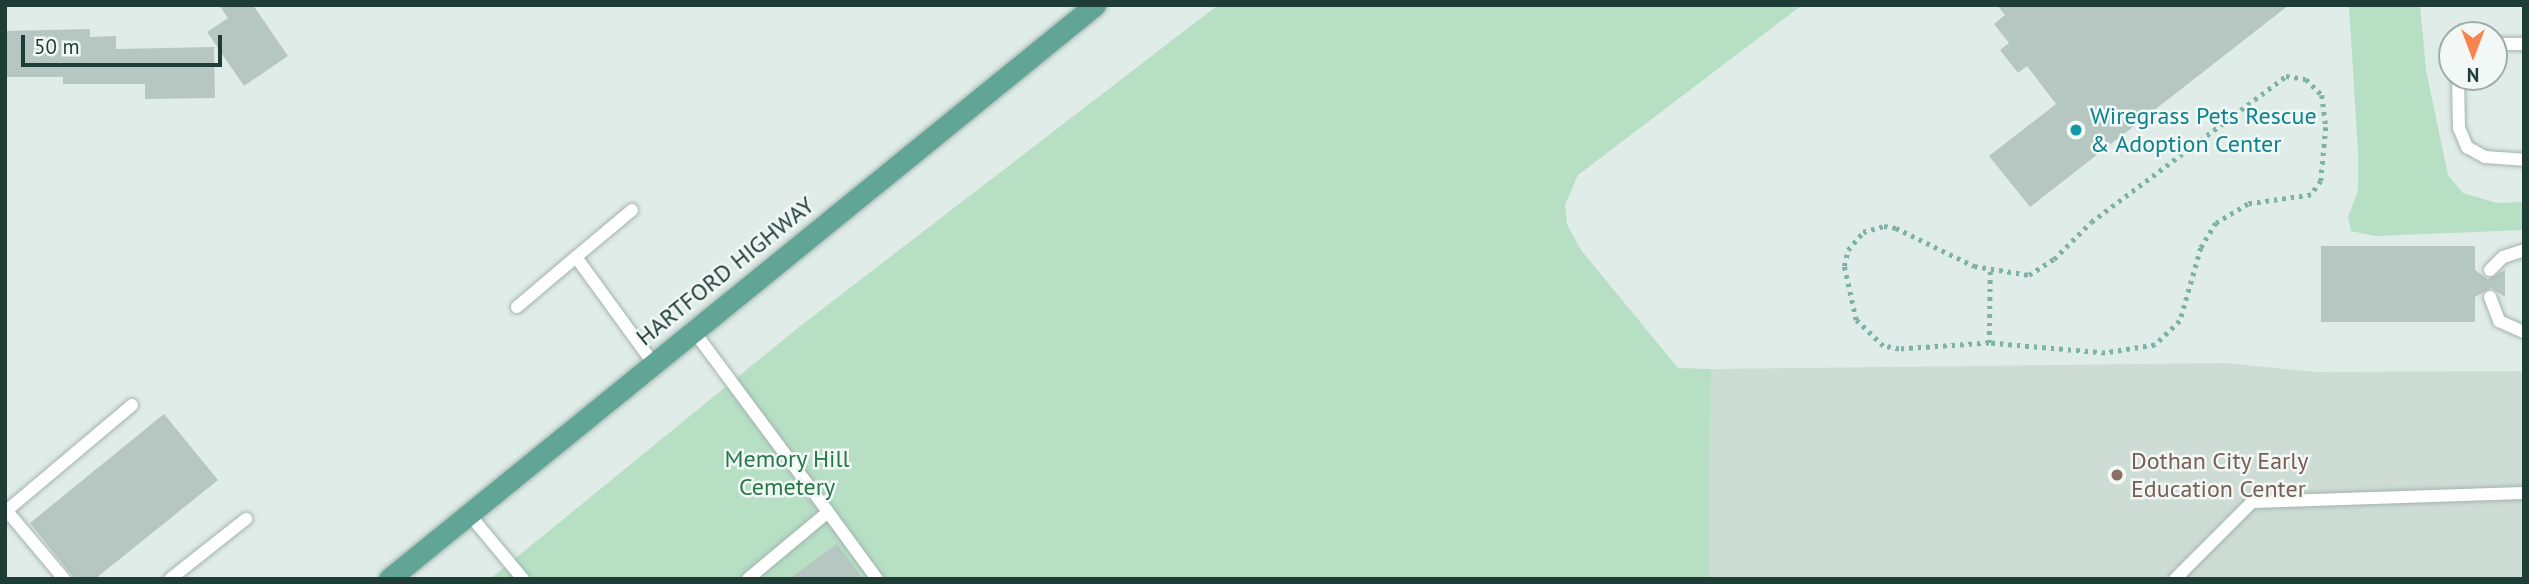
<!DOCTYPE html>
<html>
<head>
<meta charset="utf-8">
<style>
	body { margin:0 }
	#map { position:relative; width:2529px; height:584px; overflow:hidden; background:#e0ece7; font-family:"PT Sans",sans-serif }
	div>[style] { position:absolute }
	.built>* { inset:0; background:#cedcd6 }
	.green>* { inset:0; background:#b7dfc4 }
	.building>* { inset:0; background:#b5c7c0 }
	.path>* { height:4.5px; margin-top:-2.25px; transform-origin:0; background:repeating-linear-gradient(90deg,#7eb2a5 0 3.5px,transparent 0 8.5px) }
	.roads { filter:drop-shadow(0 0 2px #a2b4af) drop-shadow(0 0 2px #a2b4af) }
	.service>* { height:12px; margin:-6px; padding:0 6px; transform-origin:6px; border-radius:6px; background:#fff }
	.primary>* { height:21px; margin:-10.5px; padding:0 10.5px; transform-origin:10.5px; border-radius:10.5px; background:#61a597 }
	.dots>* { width:19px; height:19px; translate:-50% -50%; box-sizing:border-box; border:4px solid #f1f8f5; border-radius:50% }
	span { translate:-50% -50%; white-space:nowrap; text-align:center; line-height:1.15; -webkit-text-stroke:5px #f1f8f5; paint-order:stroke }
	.culture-label { font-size:24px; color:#0d838f }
	.left { translate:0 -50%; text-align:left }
	.street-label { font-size:24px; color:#1f3d37 }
	.park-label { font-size:24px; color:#27774b }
	.education-label { font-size:24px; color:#785e54 }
	.frame { position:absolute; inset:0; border:7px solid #1f3d37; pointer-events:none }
	.north { position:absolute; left:2438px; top:21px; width:70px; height:70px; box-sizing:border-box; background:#f1f8f5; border:2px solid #9dada9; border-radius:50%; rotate:180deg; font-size:19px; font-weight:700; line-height:28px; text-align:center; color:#1f3d37 }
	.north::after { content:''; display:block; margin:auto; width:24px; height:32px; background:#fb834f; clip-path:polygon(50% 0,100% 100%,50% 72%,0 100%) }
	.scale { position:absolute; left:21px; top:35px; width:201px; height:32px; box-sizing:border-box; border:4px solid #1f3d37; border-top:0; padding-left:9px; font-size:21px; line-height:24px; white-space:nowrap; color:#1f3d37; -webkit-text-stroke:5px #f1f8f5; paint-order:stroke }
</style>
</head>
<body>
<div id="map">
	<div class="built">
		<i style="clip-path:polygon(2225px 363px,2317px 372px,2524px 371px,2524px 579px,1709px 579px,1711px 369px)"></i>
	</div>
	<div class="green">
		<i style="clip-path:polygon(1218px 5px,1802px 5px,1578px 175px,1565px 205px,1567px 224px,1581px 250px,1678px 368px,1711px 369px,1709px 579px,490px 579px,799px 327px)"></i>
		<i style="clip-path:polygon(2349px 5px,2420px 5px,2426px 70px,2448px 175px,2463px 193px,2497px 203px,2524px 202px,2524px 230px,2375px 236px,2351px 231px,2348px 217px,2358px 190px,2358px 153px)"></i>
	</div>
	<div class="building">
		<i style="clip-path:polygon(219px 5px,253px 5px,288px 56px,244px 86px,207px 32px,228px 18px)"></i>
		<i style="clip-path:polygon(1997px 5px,2289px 5px,2030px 207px,1989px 156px,2056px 104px,2027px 66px,2018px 73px,2000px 50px,2009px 43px,1994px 24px,2005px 15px)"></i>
		<i style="clip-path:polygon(90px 29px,90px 37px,116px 36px,116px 49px,214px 47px,215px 98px,145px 99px,145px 84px,63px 84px,63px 77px,5px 77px,5px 31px)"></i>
		<i style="clip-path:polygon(2321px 246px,2475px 246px,2475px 270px,2488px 279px,2505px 270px,2505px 297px,2491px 288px,2475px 297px,2475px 322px,2321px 322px)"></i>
		<i style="clip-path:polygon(164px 414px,218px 480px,95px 579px,75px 579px,30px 523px)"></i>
		<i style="clip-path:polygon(837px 544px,863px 579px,789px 579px)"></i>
	</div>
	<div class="path">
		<i style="left:2286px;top:76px;width:20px;rotate:9deg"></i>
		<i style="left:2306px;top:79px;width:23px;rotate:45deg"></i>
		<i style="left:2322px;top:95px;width:32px;rotate:83deg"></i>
		<i style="left:2326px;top:127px;width:54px;rotate:95.3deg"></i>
		<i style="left:2321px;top:181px;width:17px;rotate:126deg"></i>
		<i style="left:2311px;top:195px;width:64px;rotate:171.9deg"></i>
		<i style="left:2248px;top:204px;width:37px;rotate:149deg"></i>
		<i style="left:2216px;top:223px;width:29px;rotate:121deg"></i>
		<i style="left:2201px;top:248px;width:76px;rotate:106deg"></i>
		<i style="left:2180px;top:321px;width:35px;rotate:136deg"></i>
		<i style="left:2155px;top:345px;width:51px;rotate:170.9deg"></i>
		<i style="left:2105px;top:353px;width:116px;rotate:-175.1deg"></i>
		<i style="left:1989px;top:343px;width:90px;rotate:176.2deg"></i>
		<i style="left:1899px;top:349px;width:16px;rotate:-169deg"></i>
		<i style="left:1883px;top:346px;width:37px;rotate:-136deg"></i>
		<i style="left:1856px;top:320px;width:55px;rotate:-102.5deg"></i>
		<i style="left:1844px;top:266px;width:16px;rotate:-76deg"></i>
		<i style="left:1848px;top:250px;width:23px;rotate:-50deg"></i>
		<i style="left:1863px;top:232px;width:22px;rotate:-16deg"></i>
		<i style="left:1884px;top:226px;width:12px;rotate:9deg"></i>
		<i style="left:1896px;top:228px;width:87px;rotate:26deg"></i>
		<i style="left:1974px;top:266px;width:56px;rotate:9.3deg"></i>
		<i style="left:2029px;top:275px;width:30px;rotate:-33deg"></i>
		<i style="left:2054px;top:259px;width:52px;rotate:-45deg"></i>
		<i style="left:2091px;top:222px;width:244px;rotate:-36.8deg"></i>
		<i style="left:1989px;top:343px;width:72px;rotate:-89.2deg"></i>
	</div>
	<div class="roads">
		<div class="service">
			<i style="left:2494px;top:44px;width:30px"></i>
			<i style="left:2458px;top:77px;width:51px;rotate:88.9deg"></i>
			<i style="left:2459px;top:128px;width:21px;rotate:67deg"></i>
			<i style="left:2467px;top:147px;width:21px;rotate:29deg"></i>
			<i style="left:2485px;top:157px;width:39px;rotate:4deg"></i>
			<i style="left:576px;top:257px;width:73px;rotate:-40deg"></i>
			<i style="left:2490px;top:270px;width:18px;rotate:-45deg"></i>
			<i style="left:2503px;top:257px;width:22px;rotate:-18deg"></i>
			<i style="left:2490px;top:297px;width:26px;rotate:69deg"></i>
			<i style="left:2499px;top:321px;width:27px;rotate:24deg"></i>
			<i style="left:517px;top:307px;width:77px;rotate:-40.3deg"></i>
			<i style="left:576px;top:257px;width:131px;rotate:54deg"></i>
			<i style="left:693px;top:330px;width:227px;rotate:53.4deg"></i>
			<i style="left:828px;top:512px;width:104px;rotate:140.1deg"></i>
			<i style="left:7px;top:511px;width:89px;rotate:50deg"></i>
			<i style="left:5px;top:512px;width:166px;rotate:-40.1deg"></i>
			<i style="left:828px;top:512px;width:83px;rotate:53.8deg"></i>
			<i style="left:469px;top:514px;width:85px;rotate:50.3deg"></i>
			<i style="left:170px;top:579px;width:97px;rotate:-38.3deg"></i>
			<i style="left:2175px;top:579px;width:109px;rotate:-45deg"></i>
			<i style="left:2252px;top:502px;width:272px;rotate:-1.9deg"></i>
		</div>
		<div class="primary">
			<i style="left:389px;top:579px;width:910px;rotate:-39.11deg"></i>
		</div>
	</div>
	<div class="dots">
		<i style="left:2076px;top:130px;background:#0f9aa8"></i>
		<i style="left:2117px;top:475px;background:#8d6e63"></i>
	</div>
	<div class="culture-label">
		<span class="left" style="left:2090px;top:130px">Wiregrass Pets Rescue<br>&amp; Adoption Center</span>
	</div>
	<div class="street-label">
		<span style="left:725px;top:271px;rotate:-39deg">HARTFORD HIGHWAY</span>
	</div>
	<div class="park-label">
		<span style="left:787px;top:473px">Memory Hill<br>Cemetery</span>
	</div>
	<div class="education-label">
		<span class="left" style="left:2131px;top:475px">Dothan City Early<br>Education Center</span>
	</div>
	<div class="frame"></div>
	<div class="north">N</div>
	<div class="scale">50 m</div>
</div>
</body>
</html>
